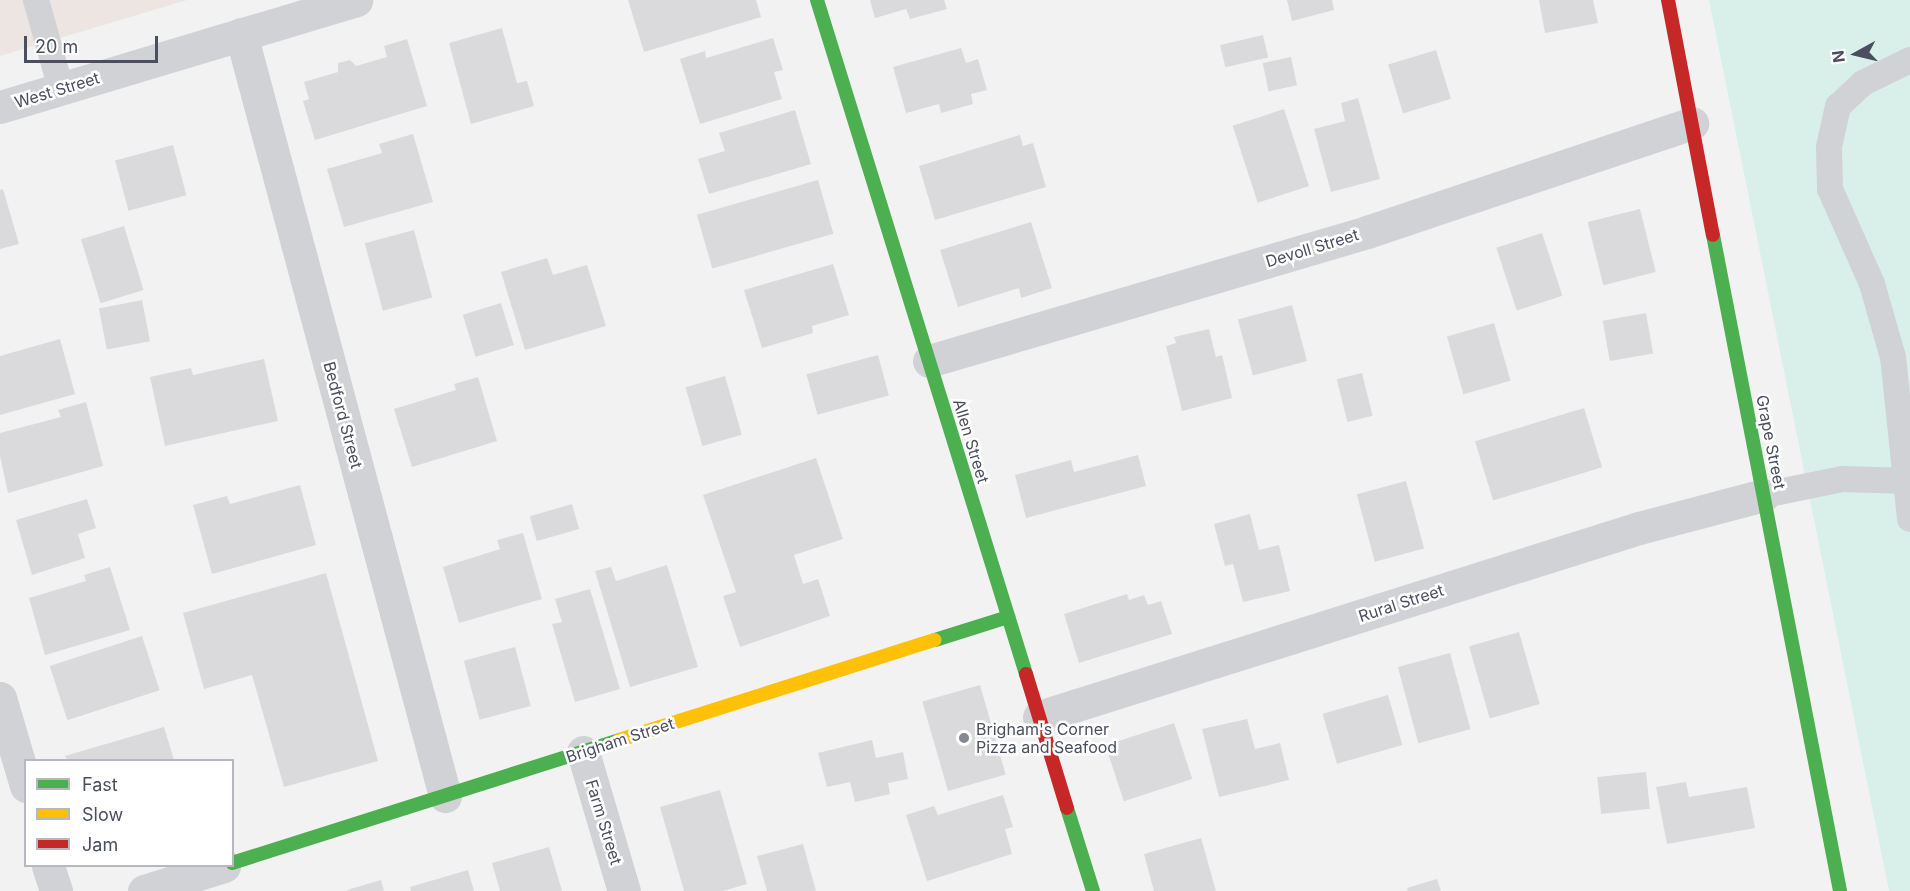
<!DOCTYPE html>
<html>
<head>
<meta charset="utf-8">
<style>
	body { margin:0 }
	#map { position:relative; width:1910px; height:891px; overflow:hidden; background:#f3f2f2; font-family:Inter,sans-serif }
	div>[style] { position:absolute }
	.medical>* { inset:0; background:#ede5e2 }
	.green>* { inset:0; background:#d8f0e9 }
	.building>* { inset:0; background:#dadadd; transform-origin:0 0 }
	.lane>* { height:26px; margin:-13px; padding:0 13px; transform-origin:13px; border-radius:13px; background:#d1d2d5 }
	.street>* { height:33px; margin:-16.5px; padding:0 16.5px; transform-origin:16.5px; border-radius:16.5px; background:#d1d2d5 }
	.fast>* { height:14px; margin:-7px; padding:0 7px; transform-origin:7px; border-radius:7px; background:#4caf50 }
	.slow>* { height:14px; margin:-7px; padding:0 7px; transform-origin:7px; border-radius:7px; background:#ffc107 }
	.jam>* { height:14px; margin:-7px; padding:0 7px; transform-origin:7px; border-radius:7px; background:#c62828 }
	.dots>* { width:16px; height:16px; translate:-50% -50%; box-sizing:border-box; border:3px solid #fff; border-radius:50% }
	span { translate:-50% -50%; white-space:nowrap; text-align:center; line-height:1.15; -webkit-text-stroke:5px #fff; paint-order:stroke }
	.street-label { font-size:16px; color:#4a4e5f }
	.poi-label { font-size:16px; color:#4a4e5f }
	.left { translate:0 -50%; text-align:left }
	.legend { position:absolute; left:24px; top:759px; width:210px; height:108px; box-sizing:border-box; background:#fff; border:2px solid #b7b8bf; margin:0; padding:8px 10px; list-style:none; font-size:18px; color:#4a4e5f }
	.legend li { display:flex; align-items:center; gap:12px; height:30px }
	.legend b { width:30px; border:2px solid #b7b8bf }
	.north { position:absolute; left:1826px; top:24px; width:60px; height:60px; -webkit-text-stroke:4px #fff; paint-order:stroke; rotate:262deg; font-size:16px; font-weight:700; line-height:24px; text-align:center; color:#4a4e5f }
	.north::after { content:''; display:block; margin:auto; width:21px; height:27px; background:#4a4e5f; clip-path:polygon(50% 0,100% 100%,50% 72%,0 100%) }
	.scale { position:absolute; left:24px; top:36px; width:134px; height:27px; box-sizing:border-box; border:3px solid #4a4e5f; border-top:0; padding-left:8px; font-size:18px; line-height:21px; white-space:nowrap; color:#4a4e5f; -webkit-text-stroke:4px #fff; paint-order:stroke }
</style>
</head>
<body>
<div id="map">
	<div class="medical">
		<i style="clip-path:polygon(0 0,187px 0,0 56px)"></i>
	</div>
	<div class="green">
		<i style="clip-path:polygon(1709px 0,1910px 0,1910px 891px,1889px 891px)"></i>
	</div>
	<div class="building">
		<i style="clip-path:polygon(628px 0,756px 0,761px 17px,644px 52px)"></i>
		<i style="clip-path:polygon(870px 0,944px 0,947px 9px,910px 19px,906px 9px,875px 18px)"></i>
		<i style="clip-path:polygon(1287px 0,1332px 0,1334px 10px,1292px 21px)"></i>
		<i style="clip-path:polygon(1539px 0,1593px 0,1598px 23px,1545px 33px)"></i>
		<i style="clip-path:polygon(502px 28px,517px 83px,527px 81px,534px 106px,471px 124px,449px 43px)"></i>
		<i style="left:1263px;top:35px;width:23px;height:44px;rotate:77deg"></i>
		<i style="clip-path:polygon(773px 38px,783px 70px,774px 72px,782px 99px,700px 124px,680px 59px,705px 51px,706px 58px)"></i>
		<i style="clip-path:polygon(407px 39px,427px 106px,315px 140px,303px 101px,309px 99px,304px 82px,338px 72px,338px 63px,350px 60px,356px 66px,387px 57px,384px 46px)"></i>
		<i style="clip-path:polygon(961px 48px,966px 63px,978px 59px,987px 90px,971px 94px,973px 104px,941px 113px,939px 104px,906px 113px,893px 67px)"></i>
		<i style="left:1436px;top:50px;width:51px;height:50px;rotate:73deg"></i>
		<i style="left:1291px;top:57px;width:29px;height:29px;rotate:78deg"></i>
		<i style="clip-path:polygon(1358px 98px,1380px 179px,1331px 192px,1314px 129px,1345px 121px,1341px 103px)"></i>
		<i style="left:1284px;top:109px;width:81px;height:54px;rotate:72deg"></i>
		<i style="clip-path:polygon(795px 110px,811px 164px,709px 194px,698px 159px,725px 151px,719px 133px)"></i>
		<i style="clip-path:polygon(413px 134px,433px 202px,344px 227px,327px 169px,382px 153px,379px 144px)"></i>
		<i style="clip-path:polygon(1020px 135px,1023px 146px,1033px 143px,1046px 187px,935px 220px,919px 166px)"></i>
		<i style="left:173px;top:145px;width:52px;height:60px;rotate:75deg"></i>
		<i style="left:818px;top:180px;width:56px;height:126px;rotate:74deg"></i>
		<i style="clip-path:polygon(3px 189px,19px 244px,0 249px,0 190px)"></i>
		<i style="left:1640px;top:209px;width:65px;height:54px;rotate:76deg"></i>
		<i style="clip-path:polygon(1031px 222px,1052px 288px,1021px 298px,1019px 288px,958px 307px,940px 250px)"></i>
		<i style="left:124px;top:226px;width:67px;height:45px;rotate:73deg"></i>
		<i style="left:414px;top:230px;width:70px;height:51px;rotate:75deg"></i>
		<i style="left:1542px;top:233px;width:66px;height:48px;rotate:72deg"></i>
		<i style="clip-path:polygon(547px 258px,553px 275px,587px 265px,606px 326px,525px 350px,501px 272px)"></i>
		<i style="clip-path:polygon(833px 264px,849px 315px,812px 326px,813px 333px,762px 348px,744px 290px)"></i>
		<i style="left:142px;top:300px;width:42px;height:44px;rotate:79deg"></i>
		<i style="left:501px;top:303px;width:44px;height:40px;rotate:73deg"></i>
		<i style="left:1292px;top:305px;width:58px;height:56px;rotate:75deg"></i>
		<i style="left:1646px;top:313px;width:41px;height:44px;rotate:80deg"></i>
		<i style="left:1494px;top:323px;width:60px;height:49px;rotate:74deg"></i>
		<i style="clip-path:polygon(1209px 329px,1216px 357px,1222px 355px,1232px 398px,1182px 411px,1166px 346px,1176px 343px,1174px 337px)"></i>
		<i style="clip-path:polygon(60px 339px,75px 394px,0 415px,0 356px)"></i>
		<i style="left:878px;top:355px;width:42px;height:74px;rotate:75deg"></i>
		<i style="clip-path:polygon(264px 359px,278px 421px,165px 446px,150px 377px,191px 368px,193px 375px)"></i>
		<i style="left:1362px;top:373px;width:44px;height:26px;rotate:76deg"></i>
		<i style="left:725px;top:376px;width:61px;height:41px;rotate:74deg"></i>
		<i style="clip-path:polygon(478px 377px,497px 441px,412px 467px,394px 409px,456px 390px,454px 384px)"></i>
		<i style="clip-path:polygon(86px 402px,103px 466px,8px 493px,0 456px,0 433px,61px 417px,58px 410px)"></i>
		<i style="left:1584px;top:408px;width:62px;height:114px;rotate:73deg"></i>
		<i style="clip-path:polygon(1138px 455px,1146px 486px,1026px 518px,1015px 475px,1071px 460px,1074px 472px)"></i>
		<i style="clip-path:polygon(816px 458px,843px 539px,794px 555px,803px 584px,818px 579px,830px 616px,740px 647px,723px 596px,736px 592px,703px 495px)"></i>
		<i style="left:1406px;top:481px;width:70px;height:51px;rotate:75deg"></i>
		<i style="clip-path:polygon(300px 485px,316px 545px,212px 574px,193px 505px,227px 496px,230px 504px)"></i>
		<i style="clip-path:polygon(87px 499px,96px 528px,78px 534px,85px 558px,32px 575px,16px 520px)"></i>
		<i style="left:572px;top:504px;width:26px;height:44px;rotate:74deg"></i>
		<i style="clip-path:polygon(1250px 514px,1259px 550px,1279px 545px,1290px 591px,1243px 602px,1233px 564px,1225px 566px,1214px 524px)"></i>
		<i style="clip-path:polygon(523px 533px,542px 599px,459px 623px,443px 567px,500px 549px,497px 540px)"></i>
		<i style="clip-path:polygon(667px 565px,698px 667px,630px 687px,595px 571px,611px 567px,616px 581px)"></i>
		<i style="clip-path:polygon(110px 567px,130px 630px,45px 655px,29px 598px,86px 581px,84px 575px)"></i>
		<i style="clip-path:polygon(326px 573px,378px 761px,284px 787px,252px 675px,204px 689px,183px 613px)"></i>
		<i style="clip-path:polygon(590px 589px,620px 689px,575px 702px,552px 624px,562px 622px,555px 599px)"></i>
		<i style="clip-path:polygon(1127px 594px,1129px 600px,1144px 595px,1148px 605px,1161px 601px,1172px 634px,1079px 663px,1064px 614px)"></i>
		<i style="left:1519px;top:632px;width:75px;height:52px;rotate:74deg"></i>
		<i style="left:142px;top:636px;width:57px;height:97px;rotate:72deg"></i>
		<i style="left:515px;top:647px;width:61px;height:53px;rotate:75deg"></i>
		<i style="left:1450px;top:653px;width:79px;height:54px;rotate:75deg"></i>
		<i style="left:980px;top:685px;width:93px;height:60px;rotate:74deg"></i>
		<i style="left:1388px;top:695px;width:52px;height:68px;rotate:74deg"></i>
		<i style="clip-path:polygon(1247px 719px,1255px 749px,1280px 743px,1289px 780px,1219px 797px,1202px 729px)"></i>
		<i style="left:1174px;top:723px;width:59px;height:72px;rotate:72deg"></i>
		<i style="clip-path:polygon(164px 727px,174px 760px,67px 760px,65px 756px)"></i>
		<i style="clip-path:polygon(872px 740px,876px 758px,903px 752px,908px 779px,888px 783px,890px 794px,855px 802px,850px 782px,827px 787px,818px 753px)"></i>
		<i style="left:1646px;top:772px;width:37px;height:49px;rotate:84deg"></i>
		<i style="clip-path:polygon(1686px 782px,1689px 797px,1747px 787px,1755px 828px,1667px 844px,1656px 787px)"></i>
		<i style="clip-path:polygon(720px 790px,747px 884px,723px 891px,684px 891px,660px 807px)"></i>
		<i style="clip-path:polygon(1003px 795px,1013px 827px,1005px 829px,1012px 854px,927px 881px,906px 815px,934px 806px,938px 815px)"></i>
		<i style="clip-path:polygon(1201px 838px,1216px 891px,1154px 891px,1144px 854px)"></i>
		<i style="clip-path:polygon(803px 844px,816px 891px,767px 891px,757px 856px)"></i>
		<i style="clip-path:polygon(549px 847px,562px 891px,500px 891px,492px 863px)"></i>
		<i style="clip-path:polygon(468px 870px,474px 891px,411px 891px,410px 887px)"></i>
		<i style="clip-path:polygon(1437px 879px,1441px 891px,1408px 891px,1407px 888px)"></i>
		<i style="clip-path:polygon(381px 880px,384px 891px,348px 891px,347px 890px)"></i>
	</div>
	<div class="lane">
		<i style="left:36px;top:0;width:92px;rotate:74.3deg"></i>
		<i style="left:1910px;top:60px;width:52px;rotate:153.9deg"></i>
		<i style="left:1863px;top:83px;width:34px;rotate:137deg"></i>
		<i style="left:1838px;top:106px;width:42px;rotate:102.4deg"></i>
		<i style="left:1829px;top:147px;width:42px;rotate:88.6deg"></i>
		<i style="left:1830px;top:189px;width:104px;rotate:66.1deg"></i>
		<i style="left:1872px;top:284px;width:76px;rotate:74deg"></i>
		<i style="left:1893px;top:357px;width:163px;rotate:84deg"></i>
		<i style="left:1764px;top:495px;width:80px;rotate:-11.6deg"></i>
		<i style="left:1842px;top:479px;width:68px;rotate:1.7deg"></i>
	</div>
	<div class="street">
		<i style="left:241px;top:34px;width:789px;rotate:75.01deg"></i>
		<i style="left:0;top:107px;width:372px;rotate:-16.7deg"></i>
		<i style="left:929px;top:361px;width:457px;rotate:-16.4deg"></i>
		<i style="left:1367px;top:232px;width:343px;rotate:-18.5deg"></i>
		<i style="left:0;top:698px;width:92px;rotate:73.5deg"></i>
		<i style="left:1039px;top:717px;width:629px;rotate:-17.48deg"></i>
		<i style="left:1639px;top:528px;width:129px;rotate:-14.8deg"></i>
		<i style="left:583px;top:752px;width:145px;rotate:73.6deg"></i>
		<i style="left:48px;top:866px;width:26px;rotate:72deg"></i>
		<i style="left:144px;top:891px;width:84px;rotate:-17.4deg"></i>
	</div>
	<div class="fast">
		<i style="left:817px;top:0;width:706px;rotate:72.77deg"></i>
		<i style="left:1713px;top:235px;width:668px;rotate:79.04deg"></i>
		<i style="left:935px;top:640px;width:77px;rotate:-17.5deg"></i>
		<i style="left:1067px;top:808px;width:87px;rotate:72.6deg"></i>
		<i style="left:232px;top:863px;width:406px;rotate:-17.6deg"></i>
	</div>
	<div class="slow">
		<i style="left:619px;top:740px;width:331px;rotate:-17.6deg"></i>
	</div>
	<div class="jam">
		<i style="left:1668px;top:0;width:239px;rotate:79.2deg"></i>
		<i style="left:1026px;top:674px;width:140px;rotate:73deg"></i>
	</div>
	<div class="dots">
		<i style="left:964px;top:738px;background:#858792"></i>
	</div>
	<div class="street-label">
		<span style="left:57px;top:90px;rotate:-17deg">West Street</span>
		<span style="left:1312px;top:248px;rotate:-17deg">Devoll Street</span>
		<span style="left:343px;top:415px;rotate:75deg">Bedford Street</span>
		<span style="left:971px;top:441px;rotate:73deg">Allen Street</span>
		<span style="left:1771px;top:442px;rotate:79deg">Grape Street</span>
		<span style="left:1401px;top:603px;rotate:-18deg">Rural Street</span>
		<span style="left:620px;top:740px;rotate:-18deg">Brigham Street</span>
		<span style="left:604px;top:822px;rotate:73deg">Farm Street</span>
	</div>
	<div class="poi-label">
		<span class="left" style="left:976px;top:738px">Brigham's Corner<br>Pizza and Seafood</span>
	</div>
	<ul class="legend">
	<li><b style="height:8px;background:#4caf50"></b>Fast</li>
	<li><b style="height:8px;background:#ffc107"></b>Slow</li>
	<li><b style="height:8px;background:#c62828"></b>Jam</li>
	</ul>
	<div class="north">N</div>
	<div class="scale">20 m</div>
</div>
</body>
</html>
